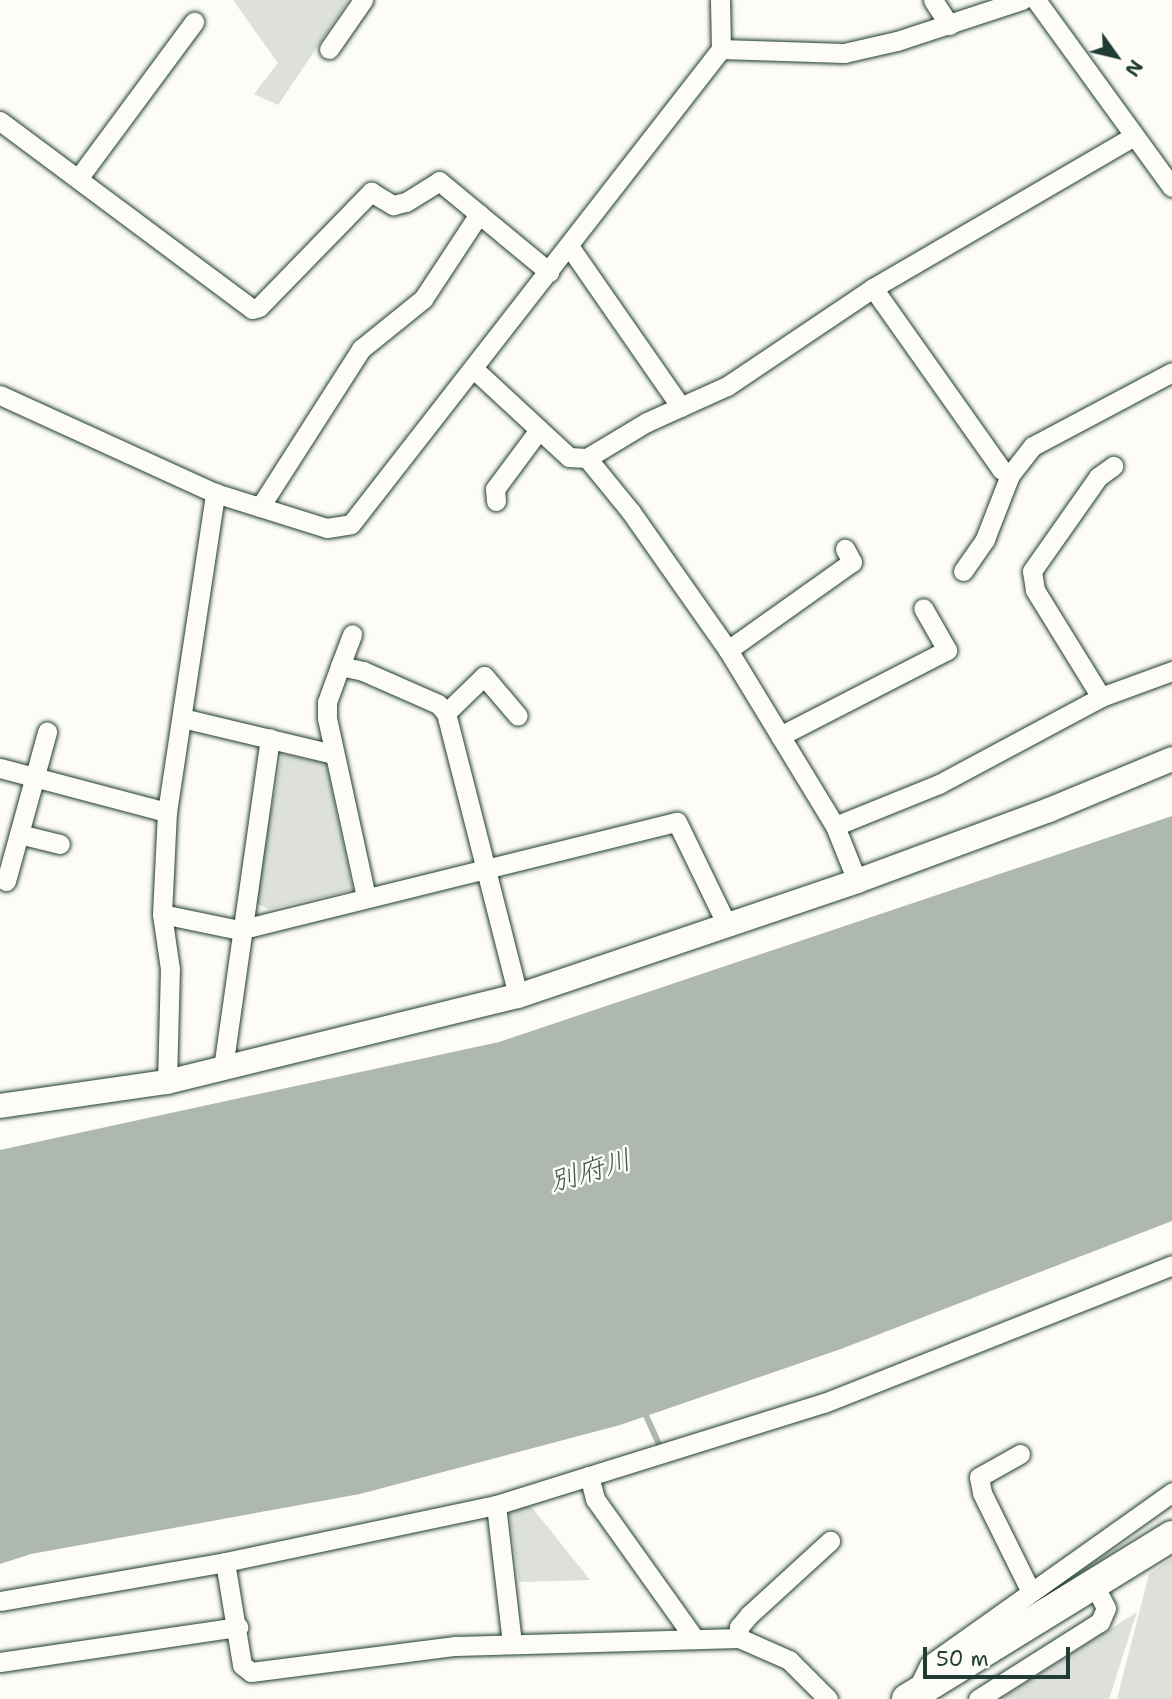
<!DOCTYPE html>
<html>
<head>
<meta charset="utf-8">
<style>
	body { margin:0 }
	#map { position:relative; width:1172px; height:1699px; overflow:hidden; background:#fdfcf7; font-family:"Shantell Sans","Klee One",sans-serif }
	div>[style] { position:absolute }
	.green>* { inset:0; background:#dde0db }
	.water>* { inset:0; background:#aeb8b1 }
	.stream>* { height:6px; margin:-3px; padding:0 3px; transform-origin:3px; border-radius:3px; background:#aeb8b1 }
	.roads { filter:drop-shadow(0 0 2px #1f3d34) drop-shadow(0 0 2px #1f3d34) }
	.minor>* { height:19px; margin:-9.5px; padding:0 9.5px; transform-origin:9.5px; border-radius:9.5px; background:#fdfcf7 }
	.tertiary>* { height:24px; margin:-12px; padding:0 12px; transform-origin:12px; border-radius:12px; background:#fdfcf7 }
	.primary>* { height:30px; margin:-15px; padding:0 15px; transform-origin:15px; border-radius:15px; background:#fdfcf7 }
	span { translate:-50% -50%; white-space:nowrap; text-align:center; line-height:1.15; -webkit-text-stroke:5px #fdfcf7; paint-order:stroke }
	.water-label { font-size:28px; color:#435c53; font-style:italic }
	.north { position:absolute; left:1081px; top:21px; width:70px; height:70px; -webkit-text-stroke:5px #fdfcf7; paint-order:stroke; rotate:124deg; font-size:19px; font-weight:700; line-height:28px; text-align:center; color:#1f3d34 }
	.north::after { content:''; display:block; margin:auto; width:24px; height:32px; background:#1f3d34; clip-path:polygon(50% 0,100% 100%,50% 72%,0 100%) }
	.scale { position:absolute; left:923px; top:1647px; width:147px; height:32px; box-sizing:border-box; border:4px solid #1f3d34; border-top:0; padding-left:9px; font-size:21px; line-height:24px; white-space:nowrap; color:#1f3d34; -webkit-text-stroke:5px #fdfcf7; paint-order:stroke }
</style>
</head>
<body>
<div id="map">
	<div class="green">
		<i style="clip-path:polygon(233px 0,349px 0,278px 105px,254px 94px,278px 63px)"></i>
		<i style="clip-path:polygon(282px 754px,326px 763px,353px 890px,269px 909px,254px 903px)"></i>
		<i style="clip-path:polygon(530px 1505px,590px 1580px,519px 1582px,509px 1509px)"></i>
		<i style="clip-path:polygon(1172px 1558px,1172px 1699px,1117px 1699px,1149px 1574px)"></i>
		<i style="clip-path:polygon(1137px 1612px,1109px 1699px,1000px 1699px)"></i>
	</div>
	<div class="water">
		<i style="clip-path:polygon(1172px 816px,1172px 1221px,841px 1349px,620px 1425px,360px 1494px,31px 1554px,0 1564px,0 1150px,499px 1042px)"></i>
	</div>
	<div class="stream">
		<i style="left:644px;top:1411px;width:42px;rotate:65.9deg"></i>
	</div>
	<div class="roads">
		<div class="minor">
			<i style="left:933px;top:0;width:30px;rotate:57deg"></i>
			<i style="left:1036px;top:0;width:231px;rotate:54deg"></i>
			<i style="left:329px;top:49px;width:60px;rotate:-55.2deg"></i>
			<i style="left:721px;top:49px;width:123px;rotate:1.9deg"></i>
			<i style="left:844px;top:53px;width:54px;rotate:-12.8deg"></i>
			<i style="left:897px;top:41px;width:132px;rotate:-18.2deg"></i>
			<i style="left:0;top:121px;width:314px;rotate:36.7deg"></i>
			<i style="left:252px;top:309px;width:7px;rotate:-16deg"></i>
			<i style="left:259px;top:307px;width:161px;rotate:-45.8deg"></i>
			<i style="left:371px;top:192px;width:26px;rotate:31deg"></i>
			<i style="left:393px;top:205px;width:13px;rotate:-13deg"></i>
			<i style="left:406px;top:202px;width:39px;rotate:-32deg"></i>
			<i style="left:439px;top:181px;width:143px;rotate:39.6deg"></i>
			<i style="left:80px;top:176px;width:192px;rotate:-53.5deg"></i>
			<i style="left:569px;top:246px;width:196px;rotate:55.2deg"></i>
			<i style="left:873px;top:288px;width:222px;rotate:54.7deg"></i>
			<i style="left:1001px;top:469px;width:11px;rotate:34deg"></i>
			<i style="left:475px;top:370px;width:128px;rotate:42.8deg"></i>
			<i style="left:569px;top:457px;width:18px;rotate:3deg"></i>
			<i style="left:587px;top:458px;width:70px;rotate:-31deg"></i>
			<i style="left:647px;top:422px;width:88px;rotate:-24.2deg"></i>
			<i style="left:727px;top:386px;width:176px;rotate:-33.9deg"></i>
			<i style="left:873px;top:288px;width:302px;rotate:-30.2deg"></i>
			<i style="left:0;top:395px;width:236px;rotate:24.5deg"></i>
			<i style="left:215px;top:493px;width:117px;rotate:17.4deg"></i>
			<i style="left:327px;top:528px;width:24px;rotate:-9deg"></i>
			<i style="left:351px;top:524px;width:602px;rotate:-52.08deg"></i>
			<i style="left:721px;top:49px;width:49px;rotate:-91.2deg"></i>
			<i style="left:587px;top:458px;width:70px;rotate:50.8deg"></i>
			<i style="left:631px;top:512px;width:169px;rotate:54.9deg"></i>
			<i style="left:728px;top:650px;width:206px;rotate:58.7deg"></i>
			<i style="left:835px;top:826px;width:112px;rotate:-22deg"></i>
			<i style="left:939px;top:784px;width:184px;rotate:-28.2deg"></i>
			<i style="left:1101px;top:697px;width:76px;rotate:-20.1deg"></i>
			<i style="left:496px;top:501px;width:12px;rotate:-95deg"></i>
			<i style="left:495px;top:489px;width:72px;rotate:-53.4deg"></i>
			<i style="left:260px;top:507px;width:188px;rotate:-57.4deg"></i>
			<i style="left:361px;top:349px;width:80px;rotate:-38.9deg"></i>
			<i style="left:423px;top:299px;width:102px;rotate:-56.6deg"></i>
			<i style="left:963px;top:571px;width:39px;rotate:-55deg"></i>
			<i style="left:985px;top:539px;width:69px;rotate:-68.7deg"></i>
			<i style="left:1010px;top:475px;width:37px;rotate:-52deg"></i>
			<i style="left:1033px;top:446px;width:157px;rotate:-28deg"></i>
			<i style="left:728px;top:650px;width:152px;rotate:-35.4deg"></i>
			<i style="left:852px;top:562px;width:15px;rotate:-118deg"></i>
			<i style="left:340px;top:666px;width:34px;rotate:-69deg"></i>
			<i style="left:1101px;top:697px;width:126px;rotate:-121.7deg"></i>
			<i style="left:1035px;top:590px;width:19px;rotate:-99deg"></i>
			<i style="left:1032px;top:571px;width:115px;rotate:-54.9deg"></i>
			<i style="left:1098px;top:477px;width:19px;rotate:-36deg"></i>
			<i style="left:446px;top:713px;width:53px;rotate:-44.2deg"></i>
			<i style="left:484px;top:676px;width:52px;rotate:49.6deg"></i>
			<i style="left:182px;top:718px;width:155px;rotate:13.4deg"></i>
			<i style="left:780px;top:736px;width:188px;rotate:-27.2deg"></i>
			<i style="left:947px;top:650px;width:48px;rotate:-119.7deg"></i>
			<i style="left:0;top:768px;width:173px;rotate:14.8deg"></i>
			<i style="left:835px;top:826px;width:59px;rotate:68.2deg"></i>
			<i style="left:19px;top:834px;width:42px;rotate:13.7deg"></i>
			<i style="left:6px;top:881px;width:155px;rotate:-74.6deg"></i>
			<i style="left:366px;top:897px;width:183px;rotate:-102.3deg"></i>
			<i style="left:327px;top:718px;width:16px;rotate:-90deg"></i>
			<i style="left:327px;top:702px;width:38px;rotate:-70deg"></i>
			<i style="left:340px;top:666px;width:24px;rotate:12deg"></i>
			<i style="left:363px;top:671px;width:82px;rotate:23.7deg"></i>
			<i style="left:438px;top:704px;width:12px;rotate:48deg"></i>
			<i style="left:446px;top:713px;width:292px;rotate:75.7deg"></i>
			<i style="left:162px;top:914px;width:79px;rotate:11.7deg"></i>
			<i style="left:239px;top:930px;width:451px;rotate:-13.9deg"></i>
			<i style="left:677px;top:822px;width:114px;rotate:64.1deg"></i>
			<i style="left:223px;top:1068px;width:333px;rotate:-81.9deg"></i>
			<i style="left:167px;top:1082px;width:113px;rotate:-88.5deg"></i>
			<i style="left:170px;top:969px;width:56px;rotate:-98.3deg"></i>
			<i style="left:162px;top:914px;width:102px;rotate:-87.2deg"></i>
			<i style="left:167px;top:812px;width:323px;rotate:-81.4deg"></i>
			<i style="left:1020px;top:1454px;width:47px;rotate:150.7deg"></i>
			<i style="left:979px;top:1477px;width:16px;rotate:79deg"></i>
			<i style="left:982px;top:1493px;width:110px;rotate:63.7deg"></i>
			<i style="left:589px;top:1476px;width:246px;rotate:-17.3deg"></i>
			<i style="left:824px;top:1403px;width:374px;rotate:-21.6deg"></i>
			<i style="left:496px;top:1505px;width:97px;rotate:-17.3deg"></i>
			<i style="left:589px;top:1476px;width:24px;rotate:75deg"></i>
			<i style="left:595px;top:1499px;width:172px;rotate:54.5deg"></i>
			<i style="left:225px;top:1562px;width:277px;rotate:-11.9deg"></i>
			<i style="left:496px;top:1505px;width:139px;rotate:83.4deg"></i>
			<i style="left:0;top:1601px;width:228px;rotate:-9.8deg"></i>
			<i style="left:225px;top:1562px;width:104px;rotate:80.6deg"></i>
			<i style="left:242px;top:1665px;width:11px;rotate:38deg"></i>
			<i style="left:251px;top:1672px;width:206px;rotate:-7.3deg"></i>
			<i style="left:455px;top:1646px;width:284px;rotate:-1.6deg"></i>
			<i style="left:739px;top:1638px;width:55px;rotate:23.7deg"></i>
			<i style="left:789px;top:1660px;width:55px;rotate:45deg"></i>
			<i style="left:739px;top:1638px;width:11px;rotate:-90deg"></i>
			<i style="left:739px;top:1627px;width:16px;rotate:-50deg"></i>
			<i style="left:749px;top:1615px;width:110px;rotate:-42.4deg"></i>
			<i style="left:0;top:1662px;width:241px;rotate:-8.4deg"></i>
			<i style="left:916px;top:1692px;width:30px;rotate:-64deg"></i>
			<i style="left:929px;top:1665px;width:298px;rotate:-35.4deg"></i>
			<i style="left:978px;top:1699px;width:144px;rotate:-32.3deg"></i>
			<i style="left:1100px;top:1622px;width:15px;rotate:-67deg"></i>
			<i style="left:1106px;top:1608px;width:27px;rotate:-117deg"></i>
		</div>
		<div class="tertiary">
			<i style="left:0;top:1106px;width:169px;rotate:-8.2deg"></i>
			<i style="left:167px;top:1082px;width:361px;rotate:-13.8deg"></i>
			<i style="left:518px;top:996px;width:358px;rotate:-18.7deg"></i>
			<i style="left:857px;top:881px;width:205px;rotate:-20.3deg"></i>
			<i style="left:1049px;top:810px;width:133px;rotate:-22.5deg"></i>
		</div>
		<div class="primary">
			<i style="left:907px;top:1699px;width:311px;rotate:-31.6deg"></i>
		</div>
	</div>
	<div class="water-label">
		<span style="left:590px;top:1170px;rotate:-17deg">別府川</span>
	</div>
	<div class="north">N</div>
	<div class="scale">50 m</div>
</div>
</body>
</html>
